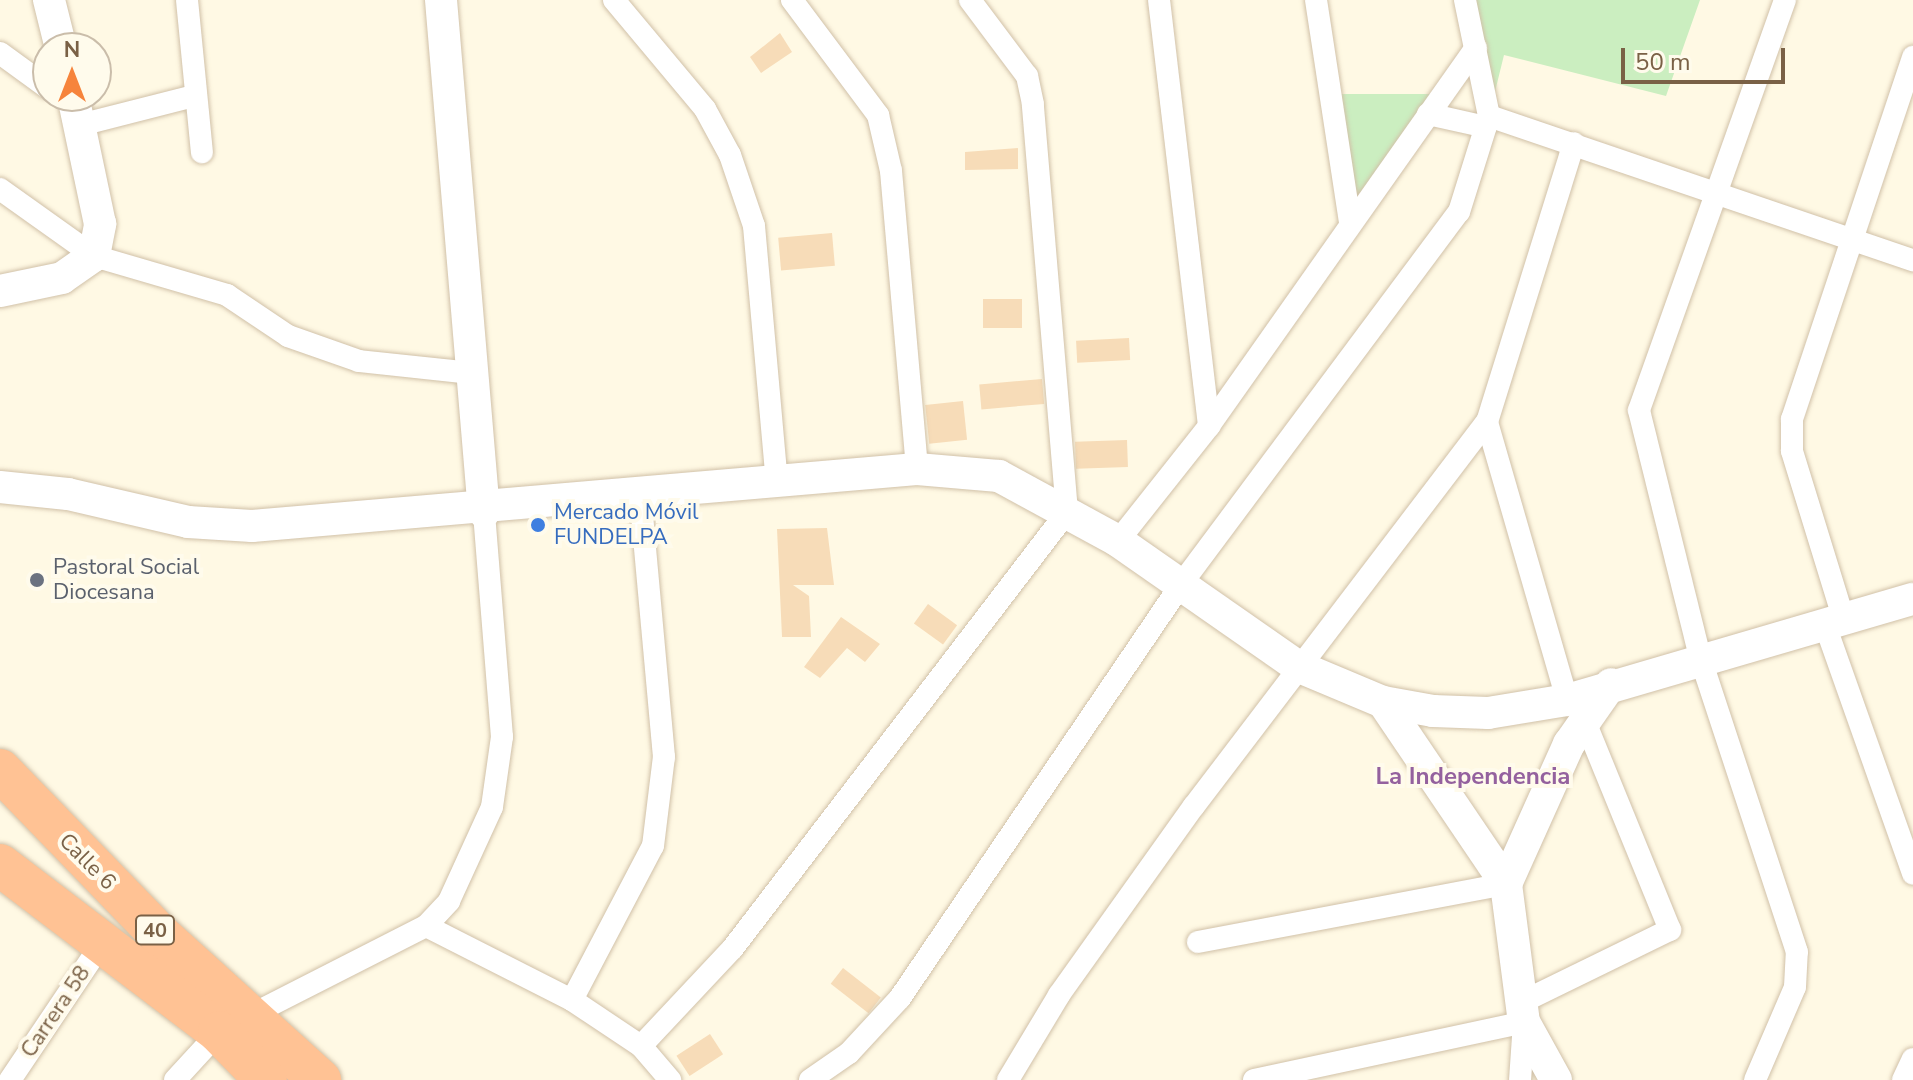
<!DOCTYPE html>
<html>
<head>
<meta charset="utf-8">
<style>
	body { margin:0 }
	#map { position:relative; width:1913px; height:1080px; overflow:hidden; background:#fff9e4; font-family:"Nunito Sans",sans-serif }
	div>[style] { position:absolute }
	.green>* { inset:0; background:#cbeec0 }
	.building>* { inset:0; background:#f7dcb8; transform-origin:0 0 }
	.roads { filter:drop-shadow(0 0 2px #d1c1a8) drop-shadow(0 0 2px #d1c1a8) }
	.street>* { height:22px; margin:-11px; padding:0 11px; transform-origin:11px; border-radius:11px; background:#fff }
	.secondary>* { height:32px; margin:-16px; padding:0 16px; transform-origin:16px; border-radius:16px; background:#fff }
	.highway>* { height:42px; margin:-21px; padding:0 21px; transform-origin:21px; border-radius:21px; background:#ffc294 }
	.dots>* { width:22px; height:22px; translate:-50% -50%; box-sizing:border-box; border:4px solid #fffbec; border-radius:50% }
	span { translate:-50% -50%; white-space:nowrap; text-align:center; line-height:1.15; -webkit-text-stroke:8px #fffbec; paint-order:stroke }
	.shield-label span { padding:2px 6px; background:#fffbec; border:2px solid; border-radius:6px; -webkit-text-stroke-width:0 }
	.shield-label { font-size:20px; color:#7a6146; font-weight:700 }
	.shop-label { font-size:22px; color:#366cbe }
	.left { translate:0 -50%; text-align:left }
	.worship-label { font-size:22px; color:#5b616d }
	.street-label { font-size:22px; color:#7a6146 }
	.neighbourhood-label { font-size:24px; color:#94619e; font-weight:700 }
	.north { position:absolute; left:32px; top:32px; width:80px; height:80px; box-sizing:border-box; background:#fffbec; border:2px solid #cabdaa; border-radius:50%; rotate:0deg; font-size:22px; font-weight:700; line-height:32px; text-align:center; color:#7a6146 }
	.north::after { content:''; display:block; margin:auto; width:28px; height:36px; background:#f6843c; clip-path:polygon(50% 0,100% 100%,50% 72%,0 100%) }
	.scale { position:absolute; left:1621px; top:48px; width:164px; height:36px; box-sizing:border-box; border:4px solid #7a6146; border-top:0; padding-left:10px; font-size:24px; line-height:28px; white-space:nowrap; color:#7a6146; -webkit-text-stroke:6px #fffbec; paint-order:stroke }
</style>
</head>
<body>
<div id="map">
	<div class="green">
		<i style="clip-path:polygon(1465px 0,1700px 0,1666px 96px,1504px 55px,1489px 116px)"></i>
		<i style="clip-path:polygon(1334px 94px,1442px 94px,1350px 223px)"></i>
	</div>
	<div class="building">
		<i style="clip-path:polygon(780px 33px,792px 52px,761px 73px,750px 57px)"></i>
		<i style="clip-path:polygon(1018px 148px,1018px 169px,965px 170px,965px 152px)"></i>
		<i style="left:832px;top:233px;width:33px;height:54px;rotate:85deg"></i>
		<i style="left:983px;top:299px;width:39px;height:29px"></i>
		<i style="left:1129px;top:338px;width:22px;height:53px;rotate:87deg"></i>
		<i style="left:1042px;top:379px;width:25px;height:63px;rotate:85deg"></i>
		<i style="left:963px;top:401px;width:39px;height:38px;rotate:84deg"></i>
		<i style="left:1127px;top:440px;width:27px;height:52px;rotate:88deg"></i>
		<i style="clip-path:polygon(827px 528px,834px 585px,793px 585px,809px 596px,811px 637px,782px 637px,777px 529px)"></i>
		<i style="left:928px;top:604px;width:36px;height:24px;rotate:36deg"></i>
		<i style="clip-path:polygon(841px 617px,880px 644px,865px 662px,847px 648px,820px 678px,804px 667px)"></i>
		<i style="left:843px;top:968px;width:48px;height:20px;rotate:38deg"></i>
		<i style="left:710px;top:1034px;width:24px;height:40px;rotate:57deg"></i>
	</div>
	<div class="roads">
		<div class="street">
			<i style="left:187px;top:0;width:153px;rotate:84.4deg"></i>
			<i style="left:614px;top:0;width:142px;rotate:50.1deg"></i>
			<i style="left:705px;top:109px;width:52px;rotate:61.5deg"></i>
			<i style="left:730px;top:155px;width:75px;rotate:71.3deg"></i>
			<i style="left:754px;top:226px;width:257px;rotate:84.9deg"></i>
			<i style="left:792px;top:0;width:144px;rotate:53.2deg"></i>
			<i style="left:878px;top:115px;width:57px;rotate:76.9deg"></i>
			<i style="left:891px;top:171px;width:299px;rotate:85deg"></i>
			<i style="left:1159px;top:0;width:429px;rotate:83.3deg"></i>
			<i style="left:1316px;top:0;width:226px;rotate:81.3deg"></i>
			<i style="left:0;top:53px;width:59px;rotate:36.1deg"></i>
			<i style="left:1428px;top:114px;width:59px;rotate:12.6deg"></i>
			<i style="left:1489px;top:116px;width:448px;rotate:18.8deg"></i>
			<i style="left:80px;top:125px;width:118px;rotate:-14.3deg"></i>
			<i style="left:0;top:189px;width:115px;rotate:35.5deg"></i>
			<i style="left:94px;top:256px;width:139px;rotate:16.3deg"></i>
			<i style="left:227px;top:295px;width:73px;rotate:33.9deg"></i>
			<i style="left:288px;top:336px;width:75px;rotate:19.4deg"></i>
			<i style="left:359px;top:361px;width:114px;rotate:6.1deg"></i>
			<i style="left:1487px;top:422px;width:289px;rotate:73.9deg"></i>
			<i style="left:1118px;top:541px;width:147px;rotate:-51.6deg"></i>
			<i style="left:1209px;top:426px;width:463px;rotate:-54.8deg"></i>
			<i style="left:1843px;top:617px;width:174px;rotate:-107.1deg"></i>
			<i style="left:1792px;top:451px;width:32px;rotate:-90deg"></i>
			<i style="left:1792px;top:419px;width:382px;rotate:-71.5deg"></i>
			<i style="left:1824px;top:622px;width:267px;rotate:70.5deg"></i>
			<i style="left:426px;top:926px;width:164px;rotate:26.9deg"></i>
			<i style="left:572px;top:1000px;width:83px;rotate:33.7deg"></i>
			<i style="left:641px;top:1046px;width:45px;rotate:49.5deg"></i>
			<i style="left:1198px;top:942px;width:313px;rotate:-10.7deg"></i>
			<i style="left:572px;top:1000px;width:174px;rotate:-62.3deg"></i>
			<i style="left:653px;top:846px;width:90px;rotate:-83deg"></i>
			<i style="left:664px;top:757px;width:266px;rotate:-95.2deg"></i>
			<i style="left:1520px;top:1003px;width:167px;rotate:-26deg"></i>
			<i style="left:1670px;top:930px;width:225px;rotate:-112.2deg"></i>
			<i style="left:255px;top:1013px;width:192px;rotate:-27deg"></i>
			<i style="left:426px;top:926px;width:34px;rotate:-47deg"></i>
			<i style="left:449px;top:901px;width:103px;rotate:-65.4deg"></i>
			<i style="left:492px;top:807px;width:71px;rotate:-81.9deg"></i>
			<i style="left:502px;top:737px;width:226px;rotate:-94.6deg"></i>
			<i style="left:641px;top:1046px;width:134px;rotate:-46.8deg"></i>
			<i style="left:733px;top:948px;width:549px;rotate:-52.55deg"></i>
			<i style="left:1067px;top:512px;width:409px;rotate:-94.8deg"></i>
			<i style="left:1033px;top:104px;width:29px;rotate:-102deg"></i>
			<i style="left:1027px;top:76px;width:95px;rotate:-126.9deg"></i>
			<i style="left:10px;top:1080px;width:165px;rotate:-56.1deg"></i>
			<i style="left:175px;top:1080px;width:65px;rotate:-47.5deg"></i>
			<i style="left:810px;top:1080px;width:47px;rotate:-34.7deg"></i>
			<i style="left:849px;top:1053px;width:75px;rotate:-47.2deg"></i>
			<i style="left:900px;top:998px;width:502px;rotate:-55.8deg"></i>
			<i style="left:1182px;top:583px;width:463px;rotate:-53.3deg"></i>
			<i style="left:1459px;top:212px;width:101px;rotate:-72.6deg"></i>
			<i style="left:1489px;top:116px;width:118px;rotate:-101.7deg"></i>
			<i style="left:1008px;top:1080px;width:99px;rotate:-59deg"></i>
			<i style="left:1059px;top:995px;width:232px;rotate:-54.5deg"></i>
			<i style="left:1194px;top:806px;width:483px;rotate:-52.7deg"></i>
			<i style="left:1487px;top:422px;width:292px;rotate:-72.7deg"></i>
			<i style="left:1254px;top:1080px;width:276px;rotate:-12.1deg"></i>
			<i style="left:1524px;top:1022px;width:58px;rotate:93.9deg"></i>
			<i style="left:1755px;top:1080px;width:101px;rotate:-66.7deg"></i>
			<i style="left:1795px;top:987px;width:35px;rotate:-87deg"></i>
			<i style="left:1797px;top:952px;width:311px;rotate:-108.2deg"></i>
			<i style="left:1700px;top:657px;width:254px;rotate:-103.9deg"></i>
			<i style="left:1639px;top:410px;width:435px;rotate:-70.4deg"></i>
			<i style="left:1903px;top:1080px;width:23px;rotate:-65deg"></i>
		</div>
		<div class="secondary">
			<i style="left:49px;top:0;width:49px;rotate:76deg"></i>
			<i style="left:441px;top:0;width:514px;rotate:85.2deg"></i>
			<i style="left:0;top:291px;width:63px;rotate:-11.8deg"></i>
			<i style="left:62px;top:278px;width:39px;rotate:-35deg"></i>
			<i style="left:94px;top:256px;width:33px;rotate:-79deg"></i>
			<i style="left:100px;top:224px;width:131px;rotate:-101.9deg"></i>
			<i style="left:0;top:487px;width:68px;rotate:5.9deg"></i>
			<i style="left:68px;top:494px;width:123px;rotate:13.1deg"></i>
			<i style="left:188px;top:522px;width:64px;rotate:3.6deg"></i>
			<i style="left:252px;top:526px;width:667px;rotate:-4.9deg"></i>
			<i style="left:917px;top:469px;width:82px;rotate:4.9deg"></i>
			<i style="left:999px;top:476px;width:136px;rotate:28.6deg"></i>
			<i style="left:1118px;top:541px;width:218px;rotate:34.9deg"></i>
			<i style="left:1297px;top:666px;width:93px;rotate:22.7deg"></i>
			<i style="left:1383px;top:702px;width:51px;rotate:10.2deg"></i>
			<i style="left:1433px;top:711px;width:55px;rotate:2.1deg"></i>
			<i style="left:1488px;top:713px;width:80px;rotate:-9.3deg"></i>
			<i style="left:1567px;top:700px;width:360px;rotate:-16.3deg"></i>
			<i style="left:1383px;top:702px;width:220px;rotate:55.9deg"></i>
			<i style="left:1506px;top:884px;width:139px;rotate:82.6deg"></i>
			<i style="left:1524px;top:1022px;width:66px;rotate:61.1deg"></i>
			<i style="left:1506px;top:884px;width:154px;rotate:-65.8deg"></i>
			<i style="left:1569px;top:744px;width:73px;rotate:-55deg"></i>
		</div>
		<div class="highway">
			<i style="left:0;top:770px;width:231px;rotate:45.9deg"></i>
			<i style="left:161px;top:936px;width:215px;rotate:42.2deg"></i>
			<i style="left:0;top:865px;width:275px;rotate:37.3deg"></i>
			<i style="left:219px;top:1032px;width:67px;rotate:45.6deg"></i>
		</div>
	</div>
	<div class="dots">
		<i style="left:538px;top:525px;background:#3f7fe0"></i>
		<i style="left:37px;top:580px;background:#6b7280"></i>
	</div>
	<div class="shield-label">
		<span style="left:155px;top:930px">40</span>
	</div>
	<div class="shop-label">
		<span class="left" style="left:554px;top:525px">Mercado Móvil<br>FUNDELPA</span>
	</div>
	<div class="worship-label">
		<span class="left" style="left:53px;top:580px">Pastoral Social<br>Diocesana</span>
	</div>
	<div class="street-label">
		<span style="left:87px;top:862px;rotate:45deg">Calle 6</span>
		<span style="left:56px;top:1012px;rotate:-56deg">Carrera 58</span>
	</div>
	<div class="neighbourhood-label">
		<span style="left:1473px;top:777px">La Independencia</span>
	</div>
	<div class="north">N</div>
	<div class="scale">50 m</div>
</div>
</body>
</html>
